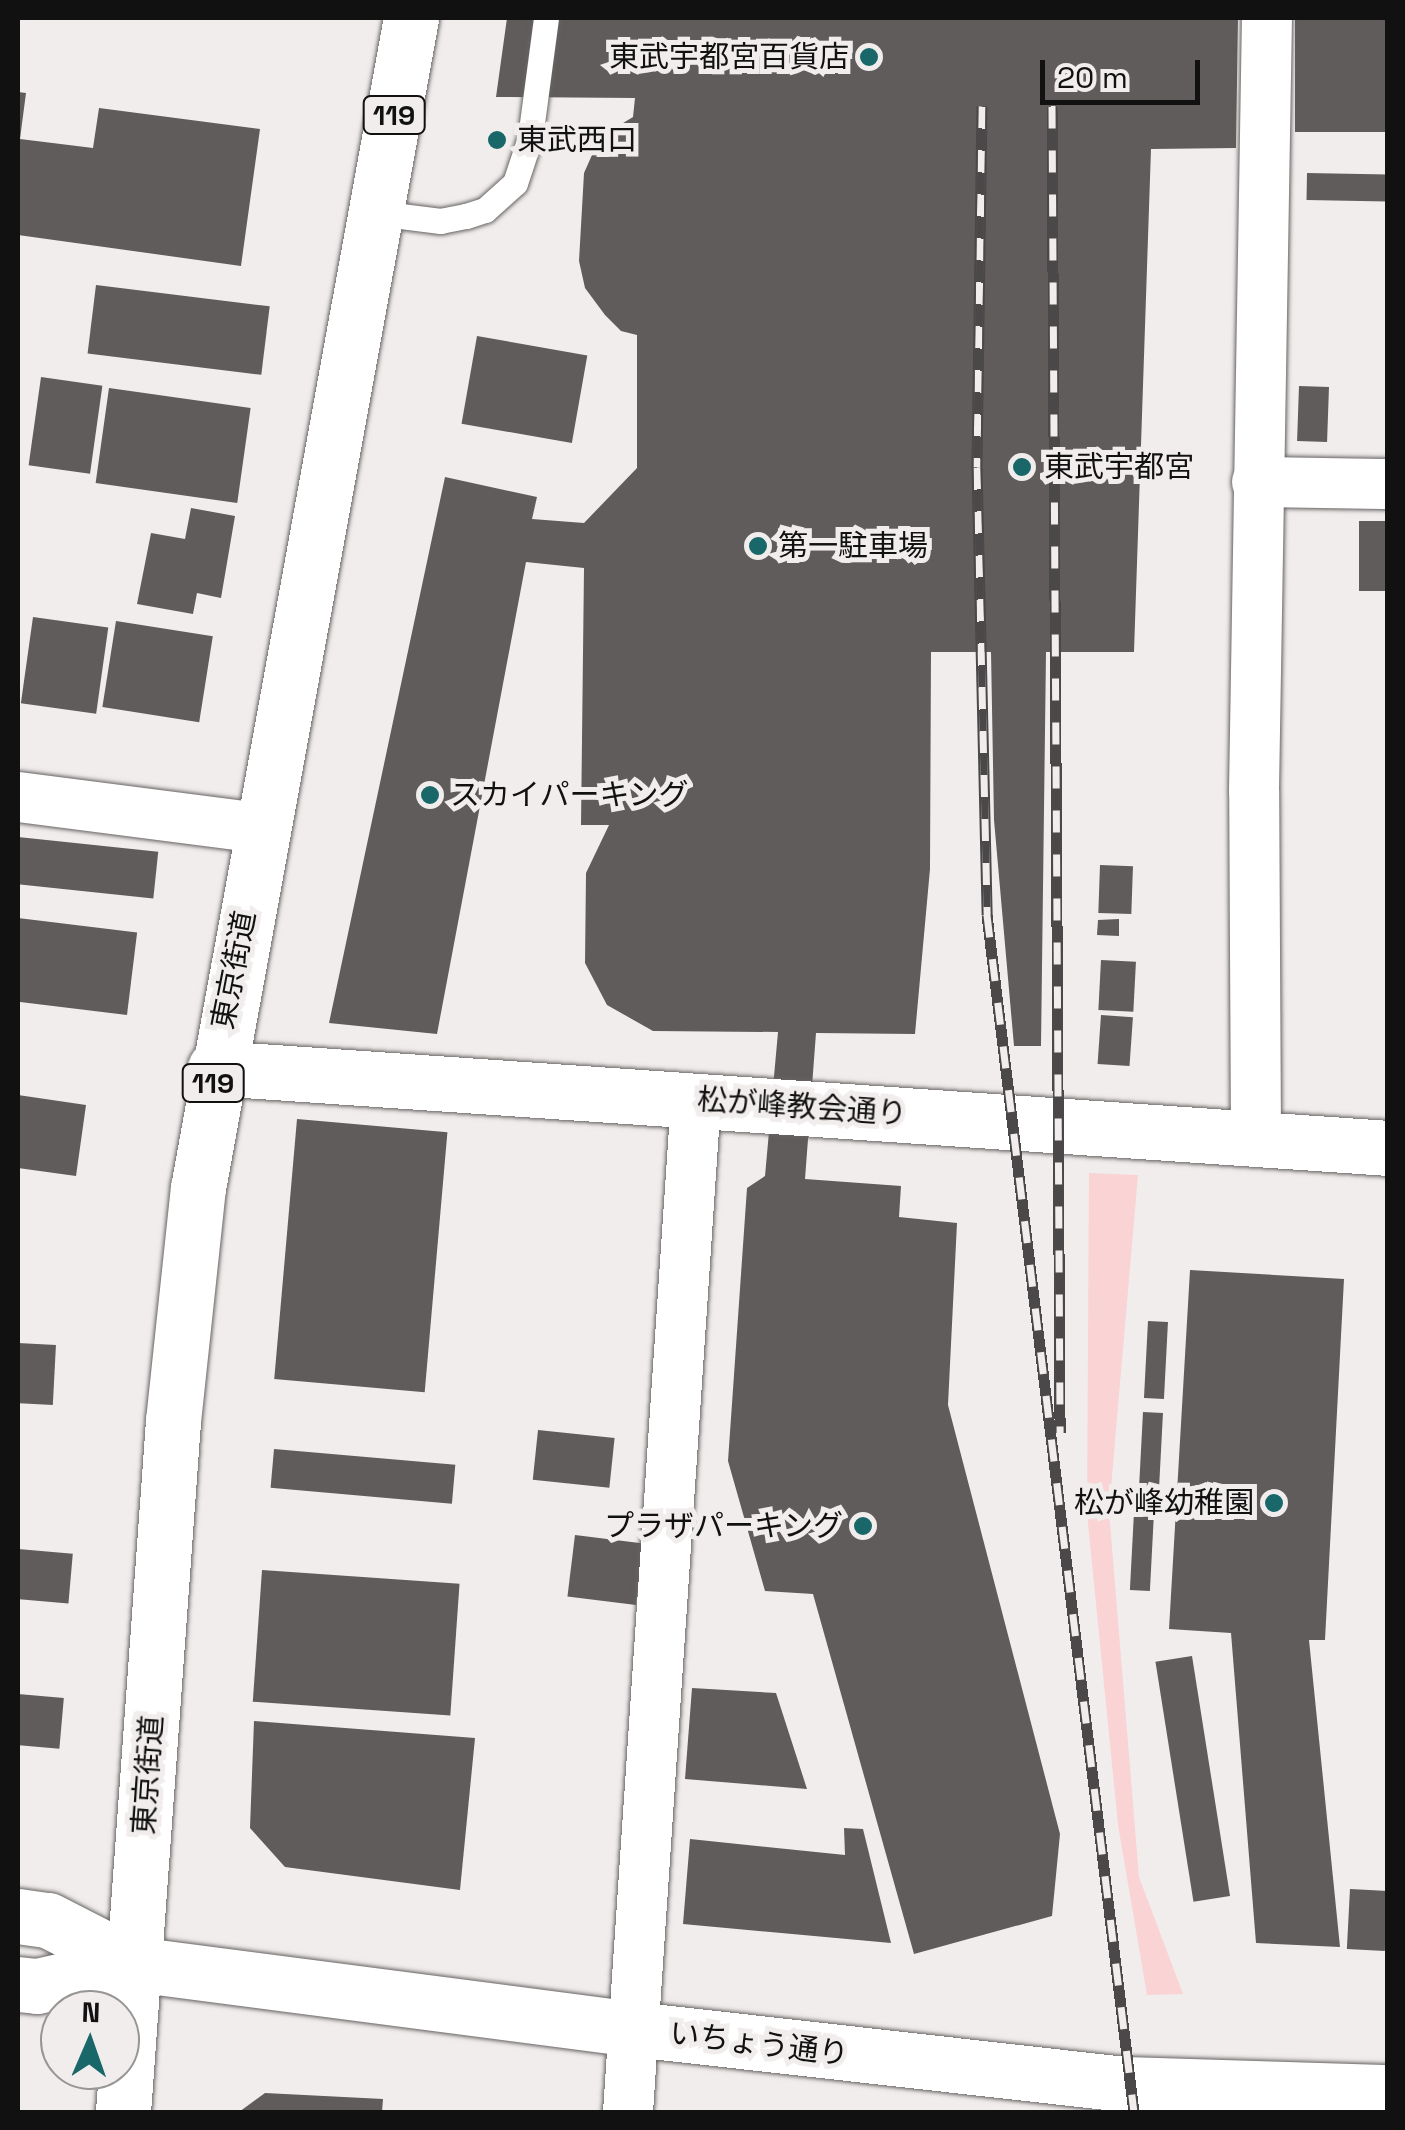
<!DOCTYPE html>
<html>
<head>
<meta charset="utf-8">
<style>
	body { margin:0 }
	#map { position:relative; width:1405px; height:2130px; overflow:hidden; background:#f1eded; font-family:"Space Grotesk","Noto Sans JP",sans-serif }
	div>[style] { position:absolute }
	.green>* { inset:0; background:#fad3d4 }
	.building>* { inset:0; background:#605c5c; transform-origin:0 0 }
	.roads { filter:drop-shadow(0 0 2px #676363) drop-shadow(0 0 2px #676363) }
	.lane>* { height:25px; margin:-12.5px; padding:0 12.5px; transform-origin:12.5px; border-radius:12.5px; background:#fff }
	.street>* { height:50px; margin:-25px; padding:0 25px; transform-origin:25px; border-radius:25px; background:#fff }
	.secondary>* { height:55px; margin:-27.5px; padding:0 27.5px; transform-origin:27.5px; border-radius:27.5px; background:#fff }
	.highway>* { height:55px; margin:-27.5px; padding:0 27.5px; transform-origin:27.5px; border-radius:27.5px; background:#fff }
	.rail>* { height:11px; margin-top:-5.5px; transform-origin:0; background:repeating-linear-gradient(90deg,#f1eded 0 22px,#4a4848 0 44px); box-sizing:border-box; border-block:2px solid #4a4848 }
	.dots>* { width:28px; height:28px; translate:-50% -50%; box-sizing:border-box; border:5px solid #f1eded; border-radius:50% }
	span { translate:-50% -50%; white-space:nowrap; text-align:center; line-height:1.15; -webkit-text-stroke:10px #f1eded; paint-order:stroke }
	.shield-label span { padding:2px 8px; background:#f1eded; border:2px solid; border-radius:8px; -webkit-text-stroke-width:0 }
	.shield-label { font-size:28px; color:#121111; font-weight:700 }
	.poi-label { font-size:30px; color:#121111 }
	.right { translate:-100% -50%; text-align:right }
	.left { translate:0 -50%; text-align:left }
	.street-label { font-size:30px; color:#121111 }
	.frame { position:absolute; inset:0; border:20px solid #121111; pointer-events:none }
	.north { position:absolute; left:40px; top:1990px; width:100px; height:100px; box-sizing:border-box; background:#f1eded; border:2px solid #989595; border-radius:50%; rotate:2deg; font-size:28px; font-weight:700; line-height:40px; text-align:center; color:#121111 }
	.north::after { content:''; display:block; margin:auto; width:35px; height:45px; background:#196768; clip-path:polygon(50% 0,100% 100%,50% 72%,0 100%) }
	.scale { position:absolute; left:1040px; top:60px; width:160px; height:45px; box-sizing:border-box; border:5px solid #121111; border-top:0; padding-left:12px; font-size:30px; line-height:35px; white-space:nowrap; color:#121111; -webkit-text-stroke:8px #f1eded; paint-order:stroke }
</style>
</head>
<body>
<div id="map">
	<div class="green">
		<i style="clip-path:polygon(1089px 1173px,1138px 1175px,1109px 1511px,1139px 1877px,1183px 1994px,1147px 1995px,1118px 1825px,1087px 1513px)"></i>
	</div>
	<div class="building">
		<i style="clip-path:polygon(507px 18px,1238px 18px,1236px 148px,1151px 149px,1134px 652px,1046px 652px,1041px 1046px,1014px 1046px,994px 820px,991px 652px,931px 652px,930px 869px,915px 1034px,816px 1033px,805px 1179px,901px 1186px,899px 1217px,957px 1223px,948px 1405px,1060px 1834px,1052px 1916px,914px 1954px,813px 1594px,765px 1591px,728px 1461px,747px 1188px,765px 1176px,778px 1032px,653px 1031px,607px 1005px,585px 963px,586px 873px,609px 825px,581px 825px,584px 568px,526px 562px,437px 1034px,329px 1023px,445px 477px,537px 497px,532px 519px,584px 523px,637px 468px,637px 335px,621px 331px,605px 315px,585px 288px,579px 261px,584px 173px,600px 137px,633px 117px,635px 98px,496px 97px)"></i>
		<i style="left:1295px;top:18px;width:93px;height:114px"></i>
		<i style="clip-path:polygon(18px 92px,26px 93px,20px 139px,93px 148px,99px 108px,260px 129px,241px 266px,18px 235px)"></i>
		<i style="left:1307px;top:173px;width:81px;height:27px;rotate:1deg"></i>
		<i style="left:96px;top:285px;width:175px;height:69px;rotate:7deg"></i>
		<i style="left:477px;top:336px;width:112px;height:89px;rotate:10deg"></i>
		<i style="left:41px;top:377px;width:62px;height:89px;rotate:8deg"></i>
		<i style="left:1299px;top:386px;width:30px;height:55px;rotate:2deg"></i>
		<i style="left:109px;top:388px;width:143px;height:96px;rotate:8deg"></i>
		<i style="clip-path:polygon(191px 508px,235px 516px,221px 598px,197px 593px,193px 614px,137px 604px,151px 533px,185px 539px)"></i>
		<i style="left:1359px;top:521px;width:29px;height:70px"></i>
		<i style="left:33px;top:617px;width:76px;height:87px;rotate:8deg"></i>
		<i style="left:116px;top:621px;width:98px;height:87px;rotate:9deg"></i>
		<i style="left:18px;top:837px;width:141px;height:47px;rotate:6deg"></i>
		<i style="left:1100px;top:865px;width:33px;height:48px;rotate:2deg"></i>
		<i style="left:18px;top:918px;width:120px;height:83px;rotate:7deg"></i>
		<i style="clip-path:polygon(1119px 919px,1119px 936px,1097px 935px,1098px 920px)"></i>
		<i style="left:1101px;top:960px;width:35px;height:50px;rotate:3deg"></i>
		<i style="left:1101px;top:1015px;width:32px;height:49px;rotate:4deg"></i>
		<i style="clip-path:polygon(18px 1095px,86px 1105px,76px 1176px,18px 1168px)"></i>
		<i style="left:297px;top:1119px;width:151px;height:261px;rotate:5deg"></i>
		<i style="clip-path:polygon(1190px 1270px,1344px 1279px,1325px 1640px,1309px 1640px,1340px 1947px,1256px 1943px,1231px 1633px,1169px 1629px)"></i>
		<i style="left:1148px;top:1321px;width:20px;height:77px;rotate:3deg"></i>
		<i style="left:18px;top:1343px;width:38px;height:60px;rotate:3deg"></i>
		<i style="left:1143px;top:1412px;width:20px;height:77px;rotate:3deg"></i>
		<i style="left:538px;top:1430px;width:77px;height:50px;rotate:6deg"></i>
		<i style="left:274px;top:1449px;width:182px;height:39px;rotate:5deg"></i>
		<i style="left:1134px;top:1512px;width:20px;height:78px;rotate:3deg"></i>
		<i style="left:575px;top:1535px;width:69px;height:62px;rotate:7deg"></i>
		<i style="left:18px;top:1549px;width:55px;height:50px;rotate:5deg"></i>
		<i style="left:262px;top:1570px;width:198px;height:132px;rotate:4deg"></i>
		<i style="left:1192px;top:1656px;width:243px;height:37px;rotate:81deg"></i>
		<i style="clip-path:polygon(692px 1688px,776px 1693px,807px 1789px,685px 1779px)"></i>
		<i style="left:18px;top:1694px;width:46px;height:51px;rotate:5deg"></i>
		<i style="clip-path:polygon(254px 1721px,475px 1738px,460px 1890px,285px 1867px,250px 1828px)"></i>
		<i style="clip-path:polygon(844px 1828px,863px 1829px,891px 1943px,683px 1924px,690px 1839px,845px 1855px)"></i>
		<i style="left:1350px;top:1889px;width:38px;height:60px;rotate:3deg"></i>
		<i style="clip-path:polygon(265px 2093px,383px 2099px,382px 2112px,239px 2112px)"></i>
	</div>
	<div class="roads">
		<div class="lane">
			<i style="left:377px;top:213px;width:64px;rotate:7.2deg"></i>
			<i style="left:440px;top:221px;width:26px;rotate:-11deg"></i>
			<i style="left:466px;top:216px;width:20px;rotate:-18deg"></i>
			<i style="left:485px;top:210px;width:40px;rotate:-42deg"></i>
			<i style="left:515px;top:183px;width:47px;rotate:-71.6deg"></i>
			<i style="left:530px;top:138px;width:121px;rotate:-82.4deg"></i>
		</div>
		<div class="street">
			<i style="left:1257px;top:482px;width:131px;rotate:0.9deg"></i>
			<i style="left:18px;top:797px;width:244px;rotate:7.3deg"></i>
			<i style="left:1256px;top:1138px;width:347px;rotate:-90.3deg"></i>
			<i style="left:1254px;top:791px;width:773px;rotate:-89.04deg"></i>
			<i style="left:628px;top:2112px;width:1015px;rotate:-86.16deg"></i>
		</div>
		<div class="secondary">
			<i style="left:215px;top:1068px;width:1176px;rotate:3.9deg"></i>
			<i style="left:18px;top:1916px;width:30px;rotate:8deg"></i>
			<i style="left:48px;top:1920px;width:97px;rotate:27.1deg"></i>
			<i style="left:134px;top:1964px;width:504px;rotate:7.41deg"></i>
			<i style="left:634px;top:2029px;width:497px;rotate:6.4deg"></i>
			<i style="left:1128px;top:2084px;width:260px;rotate:1.8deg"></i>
			<i style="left:18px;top:1984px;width:19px;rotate:6deg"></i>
			<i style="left:37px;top:1986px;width:99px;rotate:-12.8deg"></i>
		</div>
		<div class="highway">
			<i style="left:123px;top:2112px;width:693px;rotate:-85.86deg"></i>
			<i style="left:173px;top:1421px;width:234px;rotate:-83.9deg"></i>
			<i style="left:198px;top:1188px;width:1189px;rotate:-79.68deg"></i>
		</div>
	</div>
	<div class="rail">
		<i style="left:982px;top:106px;width:361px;rotate:90.8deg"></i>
		<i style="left:977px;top:467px;width:448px;rotate:88.7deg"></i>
		<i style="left:987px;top:915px;width:1206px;rotate:83deg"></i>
		<i style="left:1052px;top:106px;width:1327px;rotate:89.65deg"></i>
	</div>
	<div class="dots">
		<i style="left:869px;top:57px;background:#196768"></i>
		<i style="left:497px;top:140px;background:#196768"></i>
		<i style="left:1022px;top:467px;background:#196768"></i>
		<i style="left:758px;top:546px;background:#196768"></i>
		<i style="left:430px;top:795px;background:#196768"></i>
		<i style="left:1274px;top:1503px;background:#196768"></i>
		<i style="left:863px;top:1526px;background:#196768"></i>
	</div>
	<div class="shield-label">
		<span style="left:394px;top:115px">119</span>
		<span style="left:213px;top:1083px">119</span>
	</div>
	<div class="poi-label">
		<span class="right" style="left:849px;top:57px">東武宇都宮百貨店</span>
		<span class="left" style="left:517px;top:140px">東武西口</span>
		<span class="left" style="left:1044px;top:467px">東武宇都宮</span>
		<span class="left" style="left:778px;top:546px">第一駐車場</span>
		<span class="left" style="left:450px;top:795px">スカイパーキング</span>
		<span class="right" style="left:1254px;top:1503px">松が峰幼稚園</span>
		<span class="right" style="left:843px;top:1526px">プラザパーキング</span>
	</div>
	<div class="street-label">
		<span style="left:234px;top:970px;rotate:-79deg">東京街道</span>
		<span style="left:802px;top:1107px;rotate:4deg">松が峰教会通り</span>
		<span style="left:148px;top:1775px;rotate:-86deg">東京街道</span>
		<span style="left:759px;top:2044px;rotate:7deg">いちょう通り</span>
	</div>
	<div class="frame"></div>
	<div class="north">N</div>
	<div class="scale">20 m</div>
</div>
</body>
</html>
